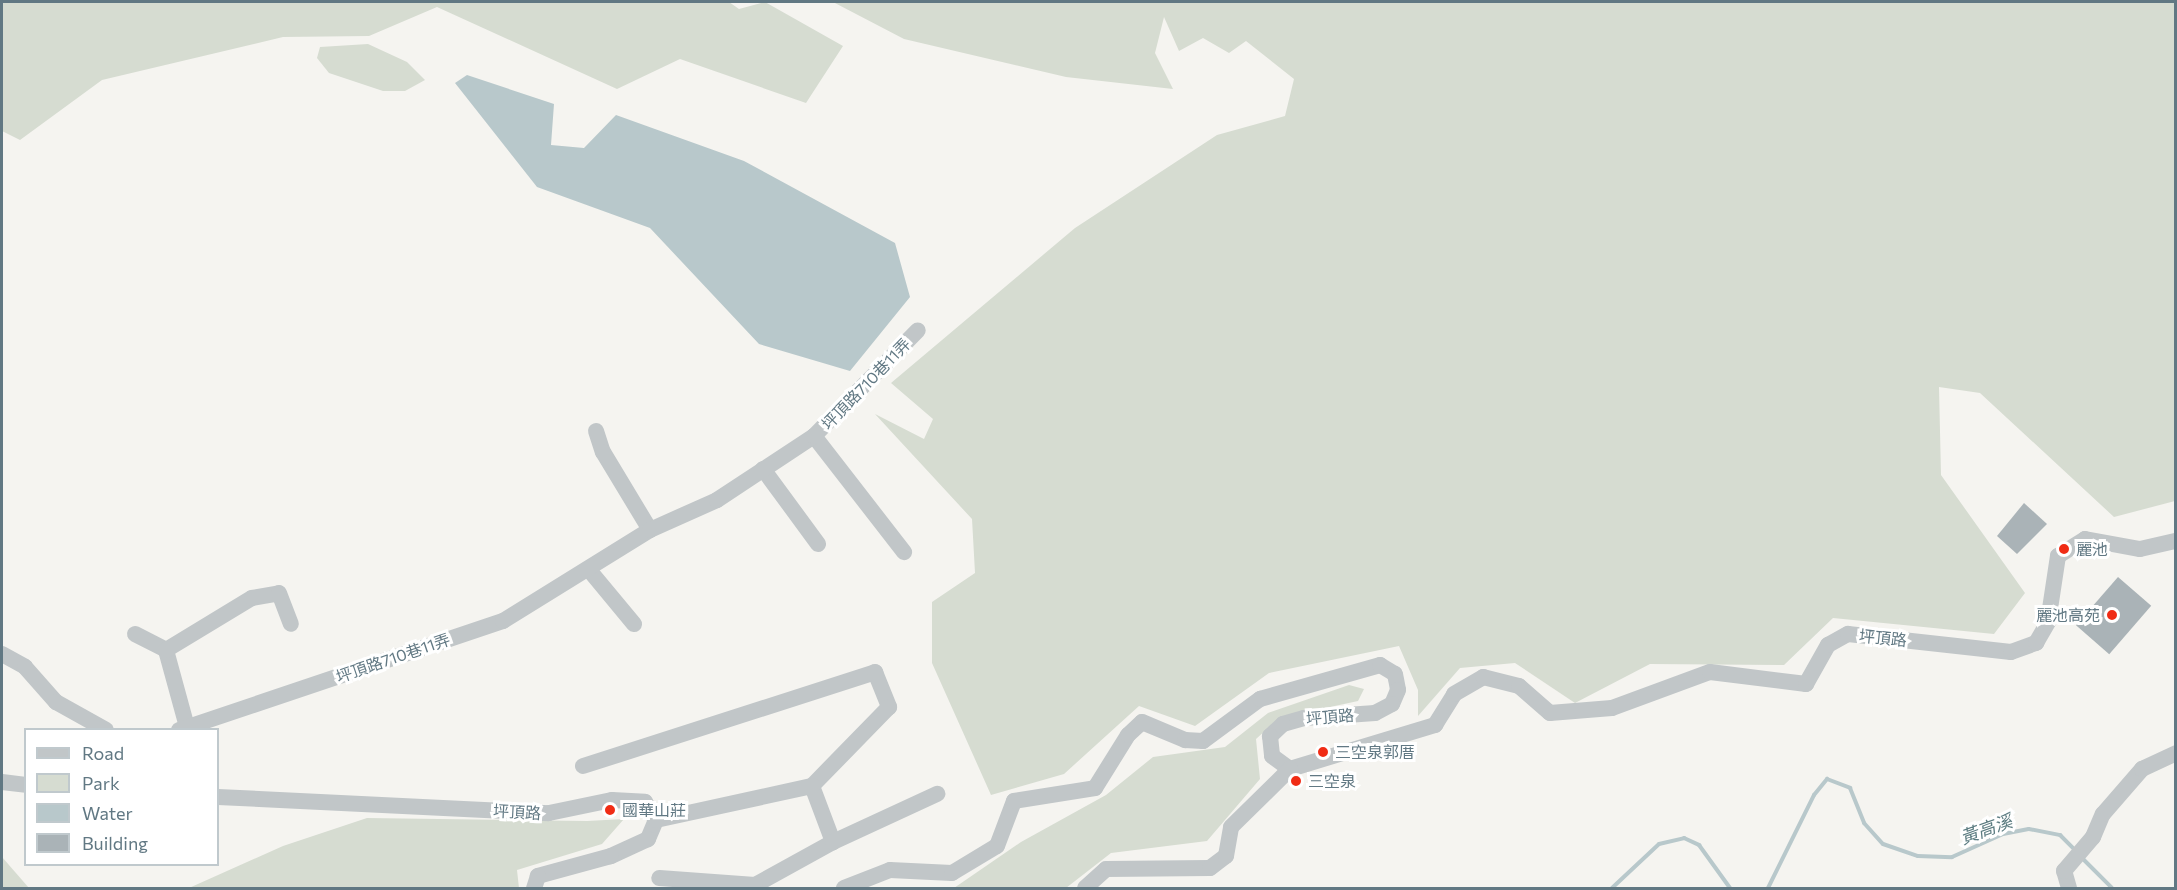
<!DOCTYPE html>
<html>
<head>
<meta charset="utf-8">
<style>
	body { margin:0 }
	#map { position:relative; width:2177px; height:890px; overflow:hidden; background:#f5f4f0; font-family:Commissioner,"Noto Sans TC",sans-serif }
	div>[style] { position:absolute }
	.green>* { inset:0; background:#d6dcd1 }
	.water>* { inset:0; background:#b8c8cb }
	.stream>* { height:4px; margin:-2px; padding:0 2px; transform-origin:2px; border-radius:2px; background:#b8c8cb }
	.building>* { inset:0; background:#aab3b7; transform-origin:0 0 }
	.minor>* { height:16px; margin:-8px; padding:0 8px; transform-origin:8px; border-radius:8px; background:#c1c6c8 }
	.dots>* { width:16px; height:16px; translate:-50% -50%; box-sizing:border-box; border:3px solid #fff; border-radius:50% }
	span { translate:-50% -50%; white-space:nowrap; text-align:center; line-height:1.15; -webkit-text-stroke:6px #fff; paint-order:stroke }
	.street-label { font-size:16px; color:#617883 }
	.poi-label { font-size:16px; color:#617883 }
	.left { translate:0 -50%; text-align:left }
	.right { translate:-100% -50%; text-align:right }
	.water-label { font-size:18px; color:#5c7c81; font-style:italic }
	.frame { position:absolute; inset:0; border:3px solid #617883; pointer-events:none }
	.legend { position:absolute; left:24px; top:728px; width:195px; height:138px; box-sizing:border-box; background:#fff; border:2px solid #c0c9cd; margin:0; padding:8px 10px; list-style:none; font-size:18px; color:#617883 }
	.legend li { display:flex; align-items:center; gap:12px; height:30px }
	.legend b { width:30px; border:2px solid #c0c9cd }
</style>
</head>
<body>
<div id="map">
	<div class="green">
		<i style="clip-path:polygon(2px 2px,729px 2px,739px 9px,765px 2px,843px 46px,806px 103px,680px 59px,617px 89px,437px 7px,369px 36px,283px 37px,102px 80px,20px 140px,2px 131px)"></i>
		<i style="clip-path:polygon(833px 2px,2175px 2px,2175px 501px,2114px 517px,1980px 393px,1939px 387px,1941px 475px,2025px 593px,1994px 634px,1833px 618px,1784px 665px,1650px 664px,1575px 703px,1515px 663px,1460px 668px,1418px 716px,1418px 690px,1399px 646px,1269px 673px,1195px 726px,1139px 706px,1064px 774px,991px 795px,932px 663px,932px 602px,975px 573px,972px 519px,875px 414px,924px 439px,933px 419px,891px 383px,1075px 228px,1217px 135px,1285px 116px,1294px 79px,1246px 41px,1229px 53px,1203px 38px,1179px 51px,1164px 17px,1155px 53px,1173px 89px,1066px 77px,904px 39px)"></i>
		<i style="clip-path:polygon(368px 44px,407px 62px,425px 80px,405px 91px,383px 91px,329px 73px,317px 58px,320px 47px)"></i>
		<i style="clip-path:polygon(1349px 685px,1364px 689px,1358px 701px,1279px 718px,1256px 739px,1260px 779px,1207px 841px,1111px 853px,1066px 888px,954px 888px,1021px 842px,1106px 795px,1153px 757px,1225px 747px,1268px 713px)"></i>
		<i style="clip-path:polygon(367px 818px,587px 821px,624px 819px,602px 844px,517px 870px,519px 888px,189px 888px,283px 846px)"></i>
		<i style="clip-path:polygon(2px 857px,29px 888px,2px 888px)"></i>
	</div>
	<div class="water">
		<i style="clip-path:polygon(467px 75px,554px 104px,551px 145px,584px 148px,616px 115px,744px 161px,895px 243px,910px 297px,850px 371px,759px 344px,650px 228px,537px 187px,455px 83px)"></i>
	</div>
	<div class="stream">
		<i style="left:2082px;top:858px;width:42px;rotate:45deg"></i>
		<i style="left:1612px;top:888px;width:64px;rotate:-43.1deg"></i>
		<i style="left:1659px;top:844px;width:26px;rotate:-13deg"></i>
		<i style="left:1684px;top:838px;width:17px;rotate:25deg"></i>
		<i style="left:1699px;top:845px;width:53px;rotate:54.2deg"></i>
		<i style="left:1768px;top:888px;width:104px;rotate:-63.7deg"></i>
		<i style="left:1814px;top:795px;width:21px;rotate:-51deg"></i>
		<i style="left:1827px;top:779px;width:25px;rotate:21deg"></i>
		<i style="left:1850px;top:788px;width:38px;rotate:68deg"></i>
		<i style="left:1864px;top:823px;width:28px;rotate:48deg"></i>
		<i style="left:1883px;top:844px;width:37px;rotate:19deg"></i>
		<i style="left:1918px;top:856px;width:34px;rotate:2deg"></i>
		<i style="left:1952px;top:857px;width:56px;rotate:-24.3deg"></i>
		<i style="left:2003px;top:834px;width:26px;rotate:-11deg"></i>
		<i style="left:2029px;top:829px;width:32px;rotate:11deg"></i>
		<i style="left:2060px;top:835px;width:21px;rotate:45deg"></i>
	</div>
	<div class="building">
		<i style="clip-path:polygon(2024px 503px,2047px 524px,2017px 554px,1997px 536px)"></i>
		<i style="left:2118px;top:577px;width:44px;height:64px;rotate:41deg"></i>
	</div>
	<div class="minor">
		<i style="left:596px;top:431px;width:22px;rotate:72deg"></i>
		<i style="left:603px;top:452px;width:91px;rotate:58.9deg"></i>
		<i style="left:814px;top:436px;width:147px;rotate:52.2deg"></i>
		<i style="left:763px;top:469px;width:93px;rotate:53.7deg"></i>
		<i style="left:590px;top:571px;width:69px;rotate:50.3deg"></i>
		<i style="left:135px;top:634px;width:35px;rotate:27deg"></i>
		<i style="left:2px;top:654px;width:26px;rotate:29deg"></i>
		<i style="left:25px;top:667px;width:47px;rotate:48.5deg"></i>
		<i style="left:56px;top:702px;width:57px;rotate:29.2deg"></i>
		<i style="left:187px;top:727px;width:80px;rotate:-105.3deg"></i>
		<i style="left:166px;top:650px;width:100px;rotate:-31.2deg"></i>
		<i style="left:252px;top:598px;width:27px;rotate:-10deg"></i>
		<i style="left:279px;top:593px;width:33px;rotate:69deg"></i>
		<i style="left:179px;top:730px;width:342px;rotate:-18.6deg"></i>
		<i style="left:503px;top:621px;width:173px;rotate:-31.8deg"></i>
		<i style="left:650px;top:530px;width:73px;rotate:-24.1deg"></i>
		<i style="left:717px;top:500px;width:116px;rotate:-33.4deg"></i>
		<i style="left:814px;top:436px;width:148px;rotate:-45.5deg"></i>
		<i style="left:583px;top:766px;width:307px;rotate:-17.8deg"></i>
		<i style="left:875px;top:672px;width:38px;rotate:68deg"></i>
		<i style="left:889px;top:707px;width:110px;rotate:134.3deg"></i>
		<i style="left:812px;top:786px;width:60px;rotate:69.4deg"></i>
		<i style="left:833px;top:842px;width:89px;rotate:151.1deg"></i>
		<i style="left:755px;top:885px;width:96px;rotate:-175.8deg"></i>
		<i style="left:2px;top:782px;width:24px;rotate:7deg"></i>
		<i style="left:218px;top:797px;width:331px;rotate:2.8deg"></i>
		<i style="left:549px;top:813px;width:64px;rotate:-11.7deg"></i>
		<i style="left:612px;top:800px;width:33px;rotate:3deg"></i>
		<i style="left:645px;top:802px;width:21px;rotate:59deg"></i>
		<i style="left:656px;top:820px;width:21px;rotate:113deg"></i>
		<i style="left:648px;top:839px;width:41px;rotate:155.3deg"></i>
		<i style="left:611px;top:856px;width:76px;rotate:164.7deg"></i>
		<i style="left:538px;top:876px;width:13px;rotate:108deg"></i>
		<i style="left:656px;top:820px;width:160px;rotate:-12.3deg"></i>
		<i style="left:833px;top:842px;width:115px;rotate:-24.8deg"></i>
		<i style="left:844px;top:888px;width:49px;rotate:-21.4deg"></i>
		<i style="left:890px;top:870px;width:62px;rotate:2.8deg"></i>
		<i style="left:952px;top:873px;width:52px;rotate:-31deg"></i>
		<i style="left:997px;top:846px;width:48px;rotate:-69.3deg"></i>
		<i style="left:1014px;top:801px;width:82px;rotate:-9.1deg"></i>
		<i style="left:1095px;top:788px;width:62px;rotate:-58.1deg"></i>
		<i style="left:1128px;top:735px;width:19px;rotate:-43deg"></i>
		<i style="left:1142px;top:722px;width:47px;rotate:22.7deg"></i>
		<i style="left:1185px;top:740px;width:18px;rotate:3deg"></i>
		<i style="left:1203px;top:741px;width:71px;rotate:-36.4deg"></i>
		<i style="left:1260px;top:699px;width:125px;rotate:-15.8deg"></i>
		<i style="left:1380px;top:665px;width:17px;rotate:31deg"></i>
		<i style="left:1395px;top:674px;width:16px;rotate:79deg"></i>
		<i style="left:1398px;top:690px;width:15px;rotate:113deg"></i>
		<i style="left:1392px;top:704px;width:19px;rotate:152deg"></i>
		<i style="left:1375px;top:713px;width:71px;rotate:176deg"></i>
		<i style="left:1304px;top:718px;width:22px;rotate:164deg"></i>
		<i style="left:1283px;top:724px;width:18px;rotate:137deg"></i>
		<i style="left:1270px;top:736px;width:20px;rotate:84deg"></i>
		<i style="left:1272px;top:756px;width:22px;rotate:36deg"></i>
		<i style="left:1290px;top:769px;width:152px;rotate:-16.9deg"></i>
		<i style="left:1435px;top:725px;width:36px;rotate:-58deg"></i>
		<i style="left:1454px;top:694px;width:34px;rotate:-30deg"></i>
		<i style="left:1483px;top:677px;width:37px;rotate:14deg"></i>
		<i style="left:1519px;top:686px;width:41px;rotate:41.1deg"></i>
		<i style="left:1550px;top:713px;width:62px;rotate:-4.6deg"></i>
		<i style="left:1612px;top:708px;width:104px;rotate:-20.2deg"></i>
		<i style="left:1710px;top:672px;width:97px;rotate:7.1deg"></i>
		<i style="left:1806px;top:684px;width:45px;rotate:-60.6deg"></i>
		<i style="left:1828px;top:645px;width:23px;rotate:-29deg"></i>
		<i style="left:1848px;top:634px;width:164px;rotate:6.3deg"></i>
		<i style="left:2011px;top:652px;width:27px;rotate:-20deg"></i>
		<i style="left:2036px;top:643px;width:24px;rotate:-60deg"></i>
		<i style="left:2048px;top:622px;width:67px;rotate:-81.4deg"></i>
		<i style="left:2058px;top:556px;width:32px;rotate:-32deg"></i>
		<i style="left:2085px;top:539px;width:56px;rotate:10.3deg"></i>
		<i style="left:2140px;top:549px;width:37px;rotate:-13deg"></i>
		<i style="left:1085px;top:888px;width:28px;rotate:-42deg"></i>
		<i style="left:1106px;top:869px;width:104px;rotate:-0.6deg"></i>
		<i style="left:1210px;top:868px;width:20px;rotate:-37deg"></i>
		<i style="left:1226px;top:856px;width:29px;rotate:-80deg"></i>
		<i style="left:1231px;top:827px;width:83px;rotate:-44.5deg"></i>
		<i style="left:2069px;top:888px;width:18px;rotate:-106deg"></i>
		<i style="left:2064px;top:871px;width:45px;rotate:-49.5deg"></i>
		<i style="left:2093px;top:837px;width:25px;rotate:-67deg"></i>
		<i style="left:2103px;top:814px;width:60px;rotate:-49.1deg"></i>
		<i style="left:2142px;top:769px;width:38px;rotate:-25deg"></i>
	</div>
	<div class="dots">
		<i style="left:2064px;top:549px;background:#f02c15"></i>
		<i style="left:2112px;top:615px;background:#f02c15"></i>
		<i style="left:1323px;top:752px;background:#f02c15"></i>
		<i style="left:1296px;top:781px;background:#f02c15"></i>
		<i style="left:610px;top:810px;background:#f02c15"></i>
	</div>
	<div class="street-label">
		<span style="left:866px;top:384px;rotate:-46deg">坪頂路710巷11弄</span>
		<span style="left:1883px;top:638px;rotate:6deg">坪頂路</span>
		<span style="left:393px;top:658px;rotate:-19deg">坪頂路710巷11弄</span>
		<span style="left:1330px;top:717px;rotate:-5deg">坪頂路</span>
		<span style="left:517px;top:812px;rotate:3deg">坪頂路</span>
	</div>
	<div class="poi-label">
		<span class="left" style="left:2076px;top:549px">麗池</span>
		<span class="right" style="left:2100px;top:615px">麗池高苑</span>
		<span class="left" style="left:1335px;top:752px">三空泉郭厝</span>
		<span class="left" style="left:1308px;top:781px">三空泉</span>
		<span class="left" style="left:622px;top:810px">國華山莊</span>
	</div>
	<div class="water-label">
		<span style="left:1986px;top:829px;rotate:-20deg">黃高溪</span>
	</div>
	<div class="frame"></div>
	<ul class="legend">
	<li><b style="height:8px;background:#c1c6c8"></b>Road</li>
	<li><b style="height:16px;background:#d6dcd1"></b>Park</li>
	<li><b style="height:16px;background:#b8c8cb"></b>Water</li>
	<li><b style="height:16px;background:#aab3b7"></b>Building</li>
	</ul>
</div>
</body>
</html>
